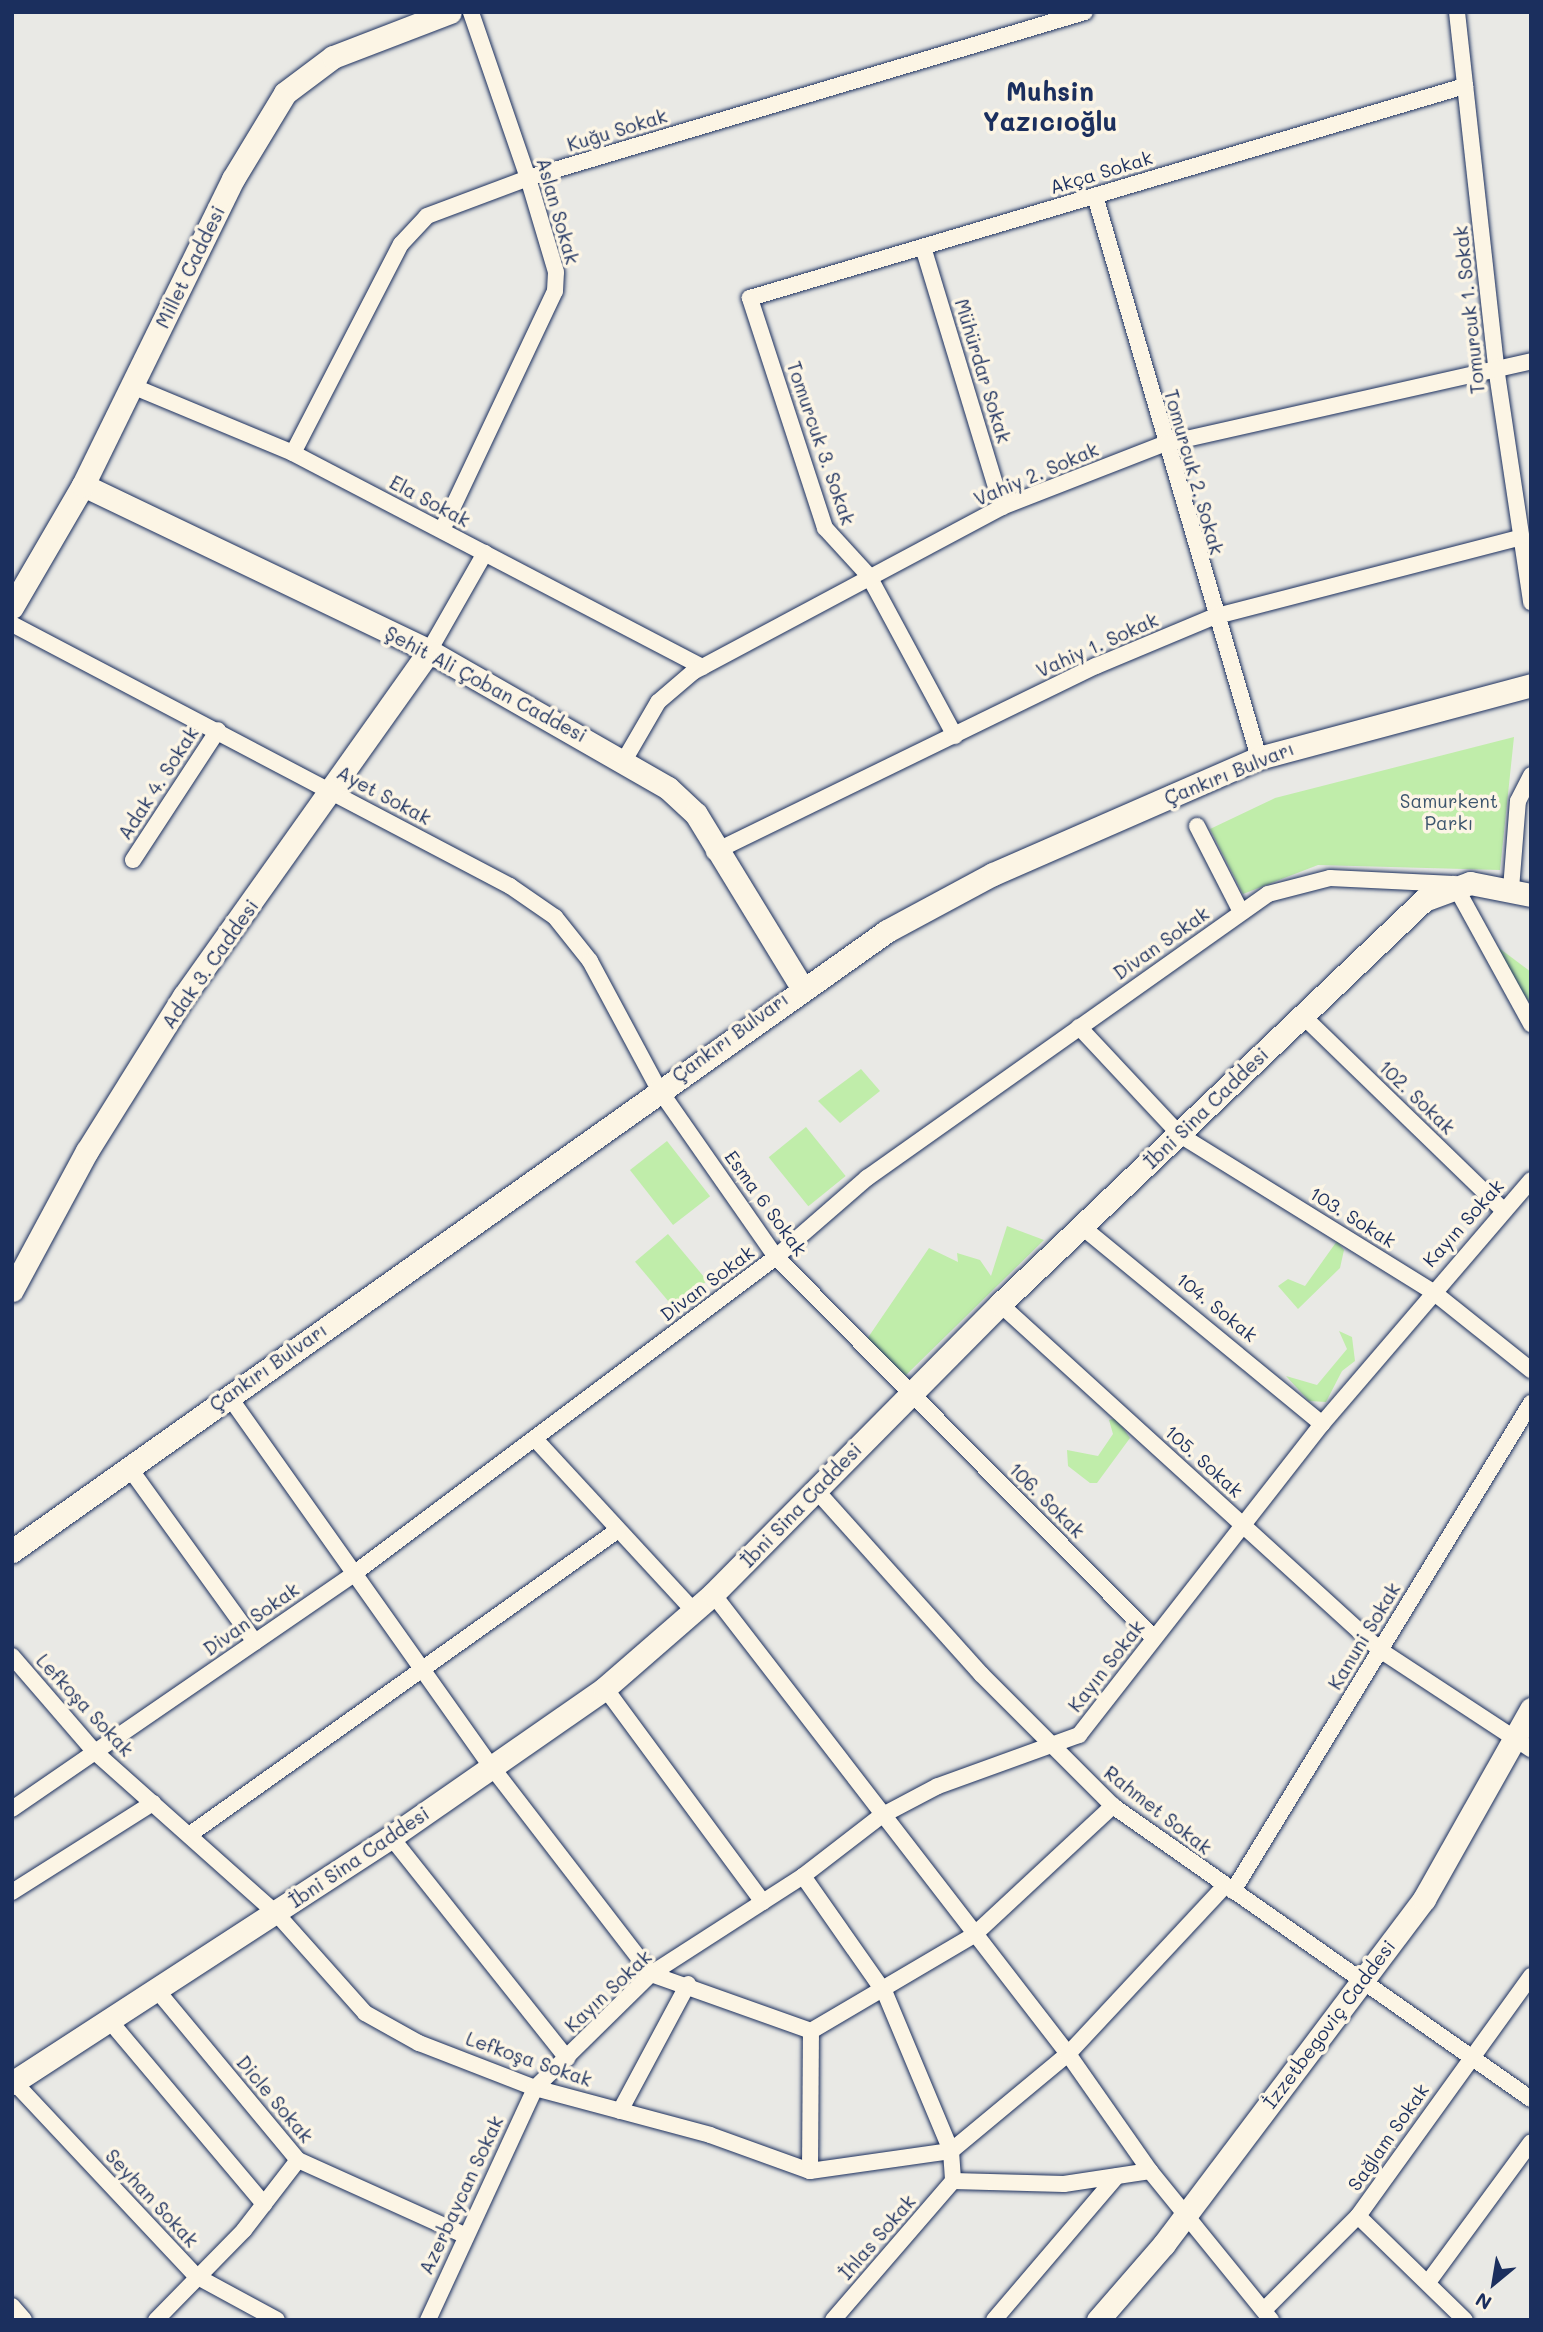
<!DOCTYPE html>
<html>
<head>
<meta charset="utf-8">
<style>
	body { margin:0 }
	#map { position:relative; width:1543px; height:2332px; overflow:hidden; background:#e9e9e5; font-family:Mali,sans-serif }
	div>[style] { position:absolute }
	.green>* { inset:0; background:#c0edaa; transform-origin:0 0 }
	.roads { filter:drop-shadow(0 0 2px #1b2f5e) drop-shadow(0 0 2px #1b2f5e) }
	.street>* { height:16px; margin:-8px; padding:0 8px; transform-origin:8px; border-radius:8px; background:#fcf5e5 }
	.secondary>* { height:23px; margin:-11.5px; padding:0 11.5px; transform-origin:11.5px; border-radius:11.5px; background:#fcf5e5 }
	span { translate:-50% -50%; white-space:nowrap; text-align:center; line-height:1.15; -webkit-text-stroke:7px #fcf5e5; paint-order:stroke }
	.street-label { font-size:19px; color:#1b2f5e }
	.park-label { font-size:19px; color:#3c556d }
	.district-label { font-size:26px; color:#1b2f5e; font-weight:700 }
	.frame { position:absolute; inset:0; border:14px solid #1b2f5e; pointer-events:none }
	.north { position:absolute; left:1459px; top:2248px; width:70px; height:70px; -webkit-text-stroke:5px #fcf5e5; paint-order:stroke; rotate:210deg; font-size:19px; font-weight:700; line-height:28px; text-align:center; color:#1b2f5e }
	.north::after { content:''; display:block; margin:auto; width:24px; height:32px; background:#1b2f5e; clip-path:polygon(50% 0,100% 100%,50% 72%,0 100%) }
</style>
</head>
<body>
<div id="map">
	<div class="green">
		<i style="clip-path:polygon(1514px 737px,1500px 870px,1318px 865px,1243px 894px,1210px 829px,1275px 798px)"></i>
		<i style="clip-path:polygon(1499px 948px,1531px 972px,1530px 1003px,1497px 956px)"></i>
		<i style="clip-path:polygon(861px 1069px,880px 1091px,840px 1123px,818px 1101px)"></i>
		<i style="left:806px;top:1127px;width:63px;height:48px;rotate:51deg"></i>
		<i style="left:667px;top:1141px;width:70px;height:47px;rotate:52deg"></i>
		<i style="clip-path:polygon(1007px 1226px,1044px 1240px,904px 1377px,867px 1339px,929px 1248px,958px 1262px,957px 1253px,980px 1260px,991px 1276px)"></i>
		<i style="left:668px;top:1234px;width:61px;height:43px;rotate:50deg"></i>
		<i style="clip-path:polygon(1337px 1241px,1344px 1250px,1340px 1268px,1298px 1309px,1278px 1286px,1288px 1279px,1305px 1286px)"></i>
		<i style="clip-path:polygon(1339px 1331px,1352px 1337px,1355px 1361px,1342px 1371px,1326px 1402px,1309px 1401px,1286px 1376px,1317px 1385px,1347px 1349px)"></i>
		<i style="clip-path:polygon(1116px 1418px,1130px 1438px,1097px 1483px,1090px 1483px,1068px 1466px,1067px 1450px,1098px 1456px,1113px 1434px,1109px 1420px)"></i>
	</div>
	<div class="roads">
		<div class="street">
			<i style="left:1457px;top:12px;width:357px;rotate:83.7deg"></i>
			<i style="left:1496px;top:367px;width:238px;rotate:81.5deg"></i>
			<i style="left:1095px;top:196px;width:585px;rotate:73.73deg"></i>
			<i style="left:923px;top:247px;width:272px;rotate:73.1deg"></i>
			<i style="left:132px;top:386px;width:174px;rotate:22.6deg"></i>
			<i style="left:293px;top:453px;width:462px;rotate:27.6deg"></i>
			<i style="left:293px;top:453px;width:235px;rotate:-62.7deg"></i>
			<i style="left:401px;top:244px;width:38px;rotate:-47deg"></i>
			<i style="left:427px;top:216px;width:108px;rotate:-20.6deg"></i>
			<i style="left:528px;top:178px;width:581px;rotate:-16.6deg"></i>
			<i style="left:442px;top:530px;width:264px;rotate:-64.7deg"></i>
			<i style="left:555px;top:291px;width:19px;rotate:-87deg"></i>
			<i style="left:556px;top:272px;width:98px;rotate:-106.6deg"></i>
			<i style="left:528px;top:178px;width:176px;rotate:-109deg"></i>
			<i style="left:12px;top:624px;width:563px;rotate:27.75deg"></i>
			<i style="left:510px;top:886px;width:55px;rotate:34.6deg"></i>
			<i style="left:555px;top:917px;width:56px;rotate:51.5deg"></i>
			<i style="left:590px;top:961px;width:144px;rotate:61.8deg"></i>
			<i style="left:658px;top:1088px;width:206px;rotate:55.1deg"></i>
			<i style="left:776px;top:1257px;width:537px;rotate:45.23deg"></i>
			<i style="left:429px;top:651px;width:113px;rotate:-60.3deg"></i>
			<i style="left:955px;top:736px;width:182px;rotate:-118.3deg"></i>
			<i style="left:869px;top:576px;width:65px;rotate:-132.5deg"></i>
			<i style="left:825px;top:528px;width:242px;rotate:-108.1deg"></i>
			<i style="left:750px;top:298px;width:746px;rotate:-16.52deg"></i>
			<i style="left:625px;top:759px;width:66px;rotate:-59.9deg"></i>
			<i style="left:658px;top:702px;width:46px;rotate:-40.6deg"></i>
			<i style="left:693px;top:672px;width:350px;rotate:-28.1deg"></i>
			<i style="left:1002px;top:507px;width:174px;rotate:-21.3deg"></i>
			<i style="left:1164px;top:444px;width:376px;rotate:-12.7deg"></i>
			<i style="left:1197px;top:826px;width:97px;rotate:62.9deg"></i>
			<i style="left:714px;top:852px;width:425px;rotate:-26deg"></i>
			<i style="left:1096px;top:666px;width:127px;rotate:-22.7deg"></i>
			<i style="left:1213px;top:617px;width:316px;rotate:-14.5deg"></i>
			<i style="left:133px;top:860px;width:155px;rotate:-56.8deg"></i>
			<i style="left:1511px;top:889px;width:88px;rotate:-85.5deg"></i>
			<i style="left:1518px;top:801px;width:29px;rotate:-63deg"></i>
			<i style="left:1302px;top:1015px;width:280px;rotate:44.1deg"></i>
			<i style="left:1079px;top:1027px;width:148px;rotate:46.9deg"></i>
			<i style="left:1180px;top:1135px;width:296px;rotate:31.8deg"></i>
			<i style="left:1432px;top:1291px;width:127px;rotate:38.6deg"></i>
			<i style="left:1081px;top:1226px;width:312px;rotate:39.4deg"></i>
			<i style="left:1000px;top:1304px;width:514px;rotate:42.32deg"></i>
			<i style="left:1380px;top:1650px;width:181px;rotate:33.3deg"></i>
			<i style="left:228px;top:1395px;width:455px;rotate:54.7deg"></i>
			<i style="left:491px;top:1766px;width:262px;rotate:52.4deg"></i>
			<i style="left:651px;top:1974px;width:170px;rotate:19.6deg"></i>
			<i style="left:811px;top:2031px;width:189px;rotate:-30.5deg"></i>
			<i style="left:974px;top:1935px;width:190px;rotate:-42.9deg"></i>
			<i style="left:536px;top:1440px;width:233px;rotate:47.3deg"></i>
			<i style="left:128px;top:1466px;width:217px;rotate:54.2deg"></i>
			<i style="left:816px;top:1490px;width:247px;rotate:48.1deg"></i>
			<i style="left:981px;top:1674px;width:187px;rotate:45deg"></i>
			<i style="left:1113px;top:1806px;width:510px;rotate:35.03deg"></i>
			<i style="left:713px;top:1594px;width:581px;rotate:52.34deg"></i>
			<i style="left:1068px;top:2054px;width:143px;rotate:55deg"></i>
			<i style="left:1150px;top:2171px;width:192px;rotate:50.9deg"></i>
			<i style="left:12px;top:1656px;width:127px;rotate:49.2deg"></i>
			<i style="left:95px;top:1752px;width:242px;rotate:41.7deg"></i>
			<i style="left:276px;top:1913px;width:134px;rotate:48.3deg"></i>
			<i style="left:365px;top:2013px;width:62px;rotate:29.1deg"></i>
			<i style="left:419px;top:2043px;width:124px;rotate:21.2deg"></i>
			<i style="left:535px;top:2088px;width:181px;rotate:15deg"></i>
			<i style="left:710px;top:2135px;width:106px;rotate:19.8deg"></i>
			<i style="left:810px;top:2171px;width:142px;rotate:-8.1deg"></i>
			<i style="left:951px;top:2151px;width:30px;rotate:86deg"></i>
			<i style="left:953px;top:2181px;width:111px;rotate:1.5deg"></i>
			<i style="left:1064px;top:2184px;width:87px;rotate:-8.6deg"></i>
			<i style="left:605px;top:1688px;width:266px;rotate:53.6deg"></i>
			<i style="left:12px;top:1809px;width:413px;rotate:-34.5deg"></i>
			<i style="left:352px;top:1575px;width:530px;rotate:-36.87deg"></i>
			<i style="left:776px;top:1257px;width:121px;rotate:-41deg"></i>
			<i style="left:867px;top:1178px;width:491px;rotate:-35.3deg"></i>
			<i style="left:1268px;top:894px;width:64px;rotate:-14.5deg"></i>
			<i style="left:1330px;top:878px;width:124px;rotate:2.8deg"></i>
			<i style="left:1454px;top:884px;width:160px;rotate:61.2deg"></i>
			<i style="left:189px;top:1835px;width:526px;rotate:-35.41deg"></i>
			<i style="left:391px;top:1837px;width:283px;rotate:51.5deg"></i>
			<i style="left:803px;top:1876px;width:143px;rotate:55deg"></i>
			<i style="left:885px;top:1993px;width:171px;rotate:67.3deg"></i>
			<i style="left:951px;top:2151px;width:152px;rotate:-39.7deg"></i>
			<i style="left:1068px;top:2054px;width:229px;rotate:-47deg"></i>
			<i style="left:1233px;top:1891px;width:572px;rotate:-58.59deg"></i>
			<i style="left:12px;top:1892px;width:167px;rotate:-32.3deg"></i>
			<i style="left:156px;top:1989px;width:222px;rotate:50.3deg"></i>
			<i style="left:298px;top:2160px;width:182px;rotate:24.3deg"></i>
			<i style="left:109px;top:2020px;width:241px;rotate:49.9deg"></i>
			<i style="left:14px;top:2082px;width:266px;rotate:46.8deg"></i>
			<i style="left:196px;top:2276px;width:92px;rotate:28.5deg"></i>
			<i style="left:620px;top:2111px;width:144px;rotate:-61.8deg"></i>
			<i style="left:810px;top:2171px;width:140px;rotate:-89.6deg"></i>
			<i style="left:1358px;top:2216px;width:149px;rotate:44.2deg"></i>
			<i style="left:1429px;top:2281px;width:172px;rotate:-53.7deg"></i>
			<i style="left:12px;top:2306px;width:18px;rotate:49deg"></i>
			<i style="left:1264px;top:2310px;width:133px;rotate:-45deg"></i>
			<i style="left:1358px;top:2216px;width:296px;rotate:-54.2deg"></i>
			<i style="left:156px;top:2320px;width:126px;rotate:-45.6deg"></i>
			<i style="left:244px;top:2230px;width:88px;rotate:-52.4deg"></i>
			<i style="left:428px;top:2320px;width:255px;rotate:-65.2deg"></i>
			<i style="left:535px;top:2088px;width:163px;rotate:-44.5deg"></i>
			<i style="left:651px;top:1974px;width:181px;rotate:-32.8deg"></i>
			<i style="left:803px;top:1876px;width:98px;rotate:-37.6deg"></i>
			<i style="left:881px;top:1816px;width:64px;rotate:-27.8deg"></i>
			<i style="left:938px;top:1786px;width:150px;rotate:-19.9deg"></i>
			<i style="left:1079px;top:1735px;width:395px;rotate:-52deg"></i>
			<i style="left:1322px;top:1424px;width:321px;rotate:-49.4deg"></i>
			<i style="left:833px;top:2320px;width:184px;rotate:-49.2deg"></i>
			<i style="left:994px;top:2320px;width:189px;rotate:-49.5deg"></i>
		</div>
		<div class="secondary">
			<i style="left:83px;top:485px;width:384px;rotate:25.6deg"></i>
			<i style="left:429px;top:651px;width:275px;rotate:29.8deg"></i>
			<i style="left:668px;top:788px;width:38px;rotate:43deg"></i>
			<i style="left:696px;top:814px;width:202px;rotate:58.6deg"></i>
			<i style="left:12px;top:607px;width:141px;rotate:-59.8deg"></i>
			<i style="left:83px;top:485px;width:341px;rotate:-63.9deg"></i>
			<i style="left:233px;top:179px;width:100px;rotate:-58.8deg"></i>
			<i style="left:285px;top:93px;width:60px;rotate:-36.9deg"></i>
			<i style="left:333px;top:57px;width:125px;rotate:-21deg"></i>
			<i style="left:12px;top:1290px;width:158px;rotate:-61.7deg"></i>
			<i style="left:87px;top:1151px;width:183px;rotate:-58deg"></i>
			<i style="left:184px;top:996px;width:423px;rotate:-54.6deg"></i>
			<i style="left:12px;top:1551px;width:1072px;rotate:-35.32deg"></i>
			<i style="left:887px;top:931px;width:120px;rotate:-28.3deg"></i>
			<i style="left:993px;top:874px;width:290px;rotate:-23.6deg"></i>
			<i style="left:1259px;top:758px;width:282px;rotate:-15deg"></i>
			<i style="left:12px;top:2083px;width:452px;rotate:-33deg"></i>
			<i style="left:391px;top:1837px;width:261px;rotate:-34.8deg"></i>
			<i style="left:605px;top:1688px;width:143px;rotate:-41deg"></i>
			<i style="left:713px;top:1594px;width:408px;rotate:-45.3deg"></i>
			<i style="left:1000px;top:1304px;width:586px;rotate:-43.62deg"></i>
			<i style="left:1424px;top:900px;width:49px;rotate:-20.3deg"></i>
			<i style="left:1470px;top:883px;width:62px;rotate:11.1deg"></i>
			<i style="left:1098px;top:2320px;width:101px;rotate:-49deg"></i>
			<i style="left:1164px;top:2244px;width:432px;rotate:-53deg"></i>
			<i style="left:1424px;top:1899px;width:218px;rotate:-60.6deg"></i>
		</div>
	</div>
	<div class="street-label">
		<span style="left:617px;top:130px;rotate:-17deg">Kuğu Sokak</span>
		<span style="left:1101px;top:172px;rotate:-17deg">Akça Sokak</span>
		<span style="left:558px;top:211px;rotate:74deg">Aslan Sokak</span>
		<span style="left:190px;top:267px;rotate:-64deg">Millet Caddesi</span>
		<span style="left:1469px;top:310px;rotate:-96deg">Tomurcuk 1. Sokak</span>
		<span style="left:983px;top:371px;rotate:73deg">Mühürdar Sokak</span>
		<span style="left:821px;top:443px;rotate:71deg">Tomurcuk 3. Sokak</span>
		<span style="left:1194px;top:472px;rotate:74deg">Tomurcuk 2. Sokak</span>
		<span style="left:1036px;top:474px;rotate:-23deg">Vahiy 2. Sokak</span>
		<span style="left:430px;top:501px;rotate:28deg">Ela Sokak</span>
		<span style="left:1097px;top:645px;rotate:-24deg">Vahiy 1. Sokak</span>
		<span style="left:486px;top:684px;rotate:28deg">Şehit Ali Çoban Caddesi</span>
		<span style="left:1229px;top:773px;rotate:-22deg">Çankırı Bulvarı</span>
		<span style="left:158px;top:783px;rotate:-57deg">Adak 4. Sokak</span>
		<span style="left:384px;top:795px;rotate:28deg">Ayet Sokak</span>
		<span style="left:1161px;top:943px;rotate:-35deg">Divan Sokak</span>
		<span style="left:210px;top:964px;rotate:-55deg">Adak 3. Caddesi</span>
		<span style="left:730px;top:1037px;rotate:-36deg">Çankırı Bulvarı</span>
		<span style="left:1417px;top:1097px;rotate:44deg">102. Sokak</span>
		<span style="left:1206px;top:1108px;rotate:-44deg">İbni Sina Caddesi</span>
		<span style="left:766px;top:1203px;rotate:54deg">Esma 6 Sokak</span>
		<span style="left:1353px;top:1217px;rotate:32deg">103. Sokak</span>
		<span style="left:1463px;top:1223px;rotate:-48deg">Kayın Sokak</span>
		<span style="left:707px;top:1283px;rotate:-37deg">Divan Sokak</span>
		<span style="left:1217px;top:1307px;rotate:39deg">104. Sokak</span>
		<span style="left:268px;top:1367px;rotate:-35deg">Çankırı Bulvarı</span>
		<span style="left:1204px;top:1461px;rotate:42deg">105. Sokak</span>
		<span style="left:1047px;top:1500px;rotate:45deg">106. Sokak</span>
		<span style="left:801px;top:1505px;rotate:-46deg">İbni Sina Caddesi</span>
		<span style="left:251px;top:1619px;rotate:-35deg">Divan Sokak</span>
		<span style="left:1364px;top:1636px;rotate:-59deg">Kanuni Sokak</span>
		<span style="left:1106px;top:1666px;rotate:-52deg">Kayın Sokak</span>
		<span style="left:85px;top:1705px;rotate:47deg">Lefkoşa Sokak</span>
		<span style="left:1158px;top:1810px;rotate:38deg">Rahmet Sokak</span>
		<span style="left:359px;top:1857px;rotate:-34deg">İbni Sina Caddesi</span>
		<span style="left:608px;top:1991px;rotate:-43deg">Kayın Sokak</span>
		<span style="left:1329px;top:2024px;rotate:-53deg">İzzetbegoviç Caddesi</span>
		<span style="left:529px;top:2059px;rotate:19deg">Lefkoşa Sokak</span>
		<span style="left:275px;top:2099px;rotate:50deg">Dicle Sokak</span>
		<span style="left:1388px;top:2137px;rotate:-55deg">Sağlam Sokak</span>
		<span style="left:461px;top:2195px;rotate:-65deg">Azerbaycan Sokak</span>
		<span style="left:152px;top:2198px;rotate:47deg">Seyhan Sokak</span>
		<span style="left:877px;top:2237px;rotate:-49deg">İhlas Sokak</span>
	</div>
	<div class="park-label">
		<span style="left:1449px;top:812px">Samurkent<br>Parkı</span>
	</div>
	<div class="district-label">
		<span style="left:1050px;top:107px">Muhsin<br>Yazıcıoğlu</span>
	</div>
	<div class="frame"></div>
	<div class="north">N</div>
</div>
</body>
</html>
